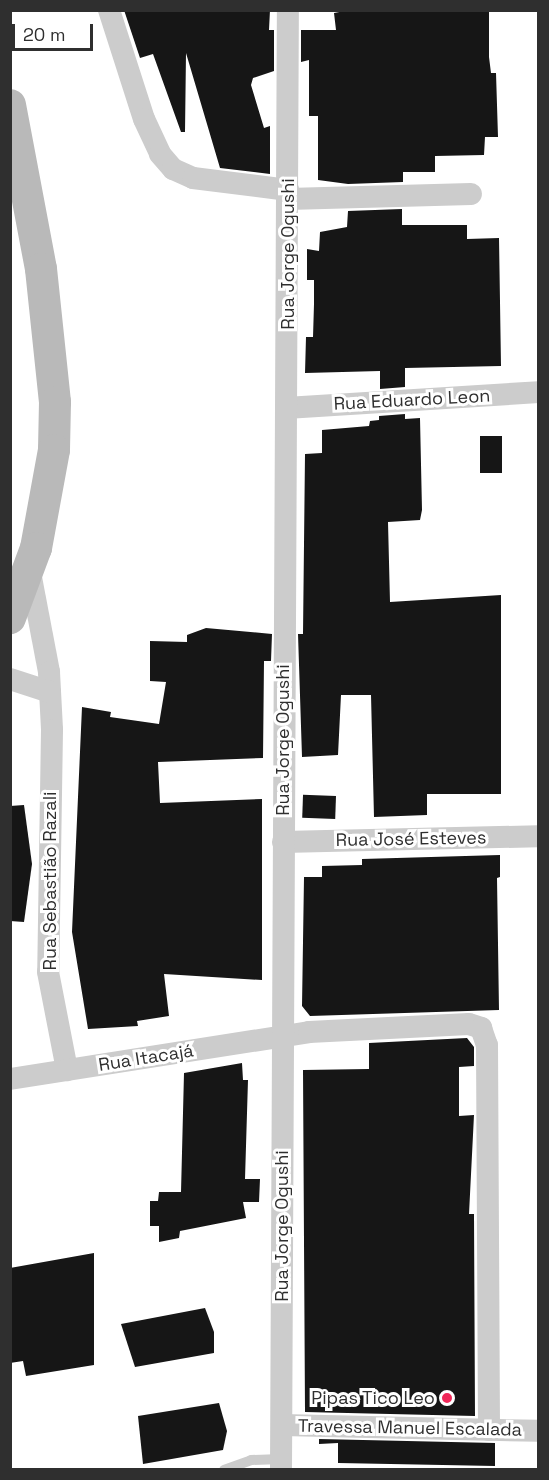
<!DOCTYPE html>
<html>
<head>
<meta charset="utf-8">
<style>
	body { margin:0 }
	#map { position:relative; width:549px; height:1480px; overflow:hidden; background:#fff; font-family:"Space Grotesk",sans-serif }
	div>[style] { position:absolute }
	.building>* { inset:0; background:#161616; transform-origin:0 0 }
	.service>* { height:10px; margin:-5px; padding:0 5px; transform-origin:5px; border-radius:5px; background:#ccc }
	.minor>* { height:22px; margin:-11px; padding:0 11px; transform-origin:11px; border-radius:11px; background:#ccc }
	.secondary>* { height:32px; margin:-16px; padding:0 16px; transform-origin:16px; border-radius:16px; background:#b9b9b9 }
	.dots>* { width:16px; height:16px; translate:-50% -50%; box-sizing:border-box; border:3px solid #fff; border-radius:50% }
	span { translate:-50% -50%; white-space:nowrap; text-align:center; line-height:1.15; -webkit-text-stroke:6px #fff; paint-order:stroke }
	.street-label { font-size:18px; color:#2f2f2f }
	.poi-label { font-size:18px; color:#2f2f2f }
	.right { translate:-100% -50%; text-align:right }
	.frame { position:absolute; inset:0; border:12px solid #2f2f2f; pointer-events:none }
	.scale { position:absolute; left:12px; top:24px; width:81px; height:27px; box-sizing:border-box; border:3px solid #2f2f2f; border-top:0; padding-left:8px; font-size:18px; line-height:21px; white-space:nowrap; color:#2f2f2f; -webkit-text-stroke:4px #fff; paint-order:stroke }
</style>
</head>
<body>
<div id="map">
	<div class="building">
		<i style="clip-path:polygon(124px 10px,270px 10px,269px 30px,274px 30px,274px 71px,253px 78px,251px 85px,264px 128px,270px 126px,270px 174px,220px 168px,186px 53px,185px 132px,181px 132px,153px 54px,140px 58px)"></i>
		<i style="clip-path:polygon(350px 10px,489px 10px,489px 57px,491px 73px,496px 73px,498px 137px,485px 137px,484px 155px,435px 156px,435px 172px,403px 172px,403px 182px,348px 184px,318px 180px,318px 116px,309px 116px,309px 60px,301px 62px,301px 30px,336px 30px,334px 13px)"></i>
		<i style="clip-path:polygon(402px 209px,402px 225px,467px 225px,467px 239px,499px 238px,501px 366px,405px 368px,405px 387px,380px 389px,380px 371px,305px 373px,306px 337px,313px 337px,314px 304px,314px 280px,307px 280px,307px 249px,319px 251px,320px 232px,347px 227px,348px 211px)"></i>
		<i style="clip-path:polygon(405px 414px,405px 419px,420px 418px,422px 510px,420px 520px,388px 522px,390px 602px,501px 595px,501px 794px,427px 794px,427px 815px,374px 817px,371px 695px,341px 695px,338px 755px,302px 757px,298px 634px,303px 634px,305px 454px,322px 453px,322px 430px,369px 426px,370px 421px,379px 420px,379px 416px)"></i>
		<i style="left:502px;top:436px;width:37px;height:22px;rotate:90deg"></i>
		<i style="clip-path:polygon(206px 628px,272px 634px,271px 661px,264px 661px,263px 758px,158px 762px,160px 803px,262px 799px,262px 980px,164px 974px,169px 1016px,137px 1021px,138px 1026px,88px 1029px,72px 932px,82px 707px,111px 712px,110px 717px,159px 724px,166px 682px,150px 681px,150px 641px,187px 642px,187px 635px)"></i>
		<i style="left:336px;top:796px;width:23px;height:33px;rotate:92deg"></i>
		<i style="clip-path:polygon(24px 805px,32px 864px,24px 922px,10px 921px,10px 806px)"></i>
		<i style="clip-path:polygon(500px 855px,500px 877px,497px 878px,499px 1010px,310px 1016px,302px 1006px,304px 877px,322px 877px,322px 866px,362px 865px,362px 859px)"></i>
		<i style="clip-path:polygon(467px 1038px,474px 1047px,474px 1066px,459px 1067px,459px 1116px,474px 1115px,469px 1214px,474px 1214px,475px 1416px,305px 1412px,303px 1070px,369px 1069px,369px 1043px)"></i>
		<i style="clip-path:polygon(242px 1063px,243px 1080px,248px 1080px,245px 1179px,260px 1179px,259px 1202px,243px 1202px,246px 1218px,180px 1231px,179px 1238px,159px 1242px,159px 1226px,150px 1226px,150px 1201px,158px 1201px,159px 1192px,181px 1192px,184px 1073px)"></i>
		<i style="clip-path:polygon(94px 1253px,94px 1365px,26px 1376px,23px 1361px,10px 1363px,10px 1268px)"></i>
		<i style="clip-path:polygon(205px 1308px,214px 1332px,214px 1353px,135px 1367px,121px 1324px)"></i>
		<i style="clip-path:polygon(219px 1403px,227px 1431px,223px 1450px,143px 1464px,138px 1416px)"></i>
		<i style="clip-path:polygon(319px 1439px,495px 1443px,495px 1466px,338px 1463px,338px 1443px,319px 1444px)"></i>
	</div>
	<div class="service">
		<i style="left:224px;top:1470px;width:29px;rotate:-20deg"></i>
		<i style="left:251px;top:1460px;width:30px;rotate:-2deg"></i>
	</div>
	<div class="minor">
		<i style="left:109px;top:10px;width:114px;rotate:72.2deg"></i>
		<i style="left:144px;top:119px;width:38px;rotate:65deg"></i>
		<i style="left:160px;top:154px;width:20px;rotate:49deg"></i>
		<i style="left:173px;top:169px;width:22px;rotate:24deg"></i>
		<i style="left:193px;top:178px;width:96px;rotate:7.2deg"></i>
		<i style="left:288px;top:199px;width:183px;rotate:-1.6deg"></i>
		<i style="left:286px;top:408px;width:253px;rotate:-3.6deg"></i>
		<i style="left:29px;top:567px;width:107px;rotate:79.2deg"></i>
		<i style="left:49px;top:672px;width:58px;rotate:87deg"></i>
		<i style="left:52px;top:730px;width:242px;rotate:90.9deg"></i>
		<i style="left:48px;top:972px;width:100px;rotate:79deg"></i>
		<i style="left:10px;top:679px;width:42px;rotate:18deg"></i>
		<i style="left:283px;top:842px;width:255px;rotate:-1.3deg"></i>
		<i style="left:10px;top:1079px;width:303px;rotate:-8.9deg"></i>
		<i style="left:309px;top:1032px;width:160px;rotate:-2.9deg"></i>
		<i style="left:469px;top:1024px;width:13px;rotate:18deg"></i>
		<i style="left:481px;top:1028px;width:18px;rotate:71deg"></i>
		<i style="left:487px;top:1045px;width:385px;rotate:89.7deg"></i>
		<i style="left:282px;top:1425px;width:256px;rotate:1.3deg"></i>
		<i style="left:281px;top:1470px;width:1460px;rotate:-89.73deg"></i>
	</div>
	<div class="secondary">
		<i style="left:10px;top:105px;width:167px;rotate:79.3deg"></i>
		<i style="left:41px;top:269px;width:134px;rotate:84deg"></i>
		<i style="left:55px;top:402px;width:48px;rotate:91.2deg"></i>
		<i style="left:54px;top:450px;width:100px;rotate:100.4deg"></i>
		<i style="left:36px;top:548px;width:75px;rotate:110.4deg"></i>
	</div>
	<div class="dots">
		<i style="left:447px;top:1398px;background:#f02759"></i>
	</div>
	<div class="street-label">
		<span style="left:288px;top:254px;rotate:-90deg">Rua Jorge Ogushi</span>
		<span style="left:412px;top:400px;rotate:-3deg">Rua Eduardo Leon</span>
		<span style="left:283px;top:740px;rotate:-90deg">Rua Jorge Ogushi</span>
		<span style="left:411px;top:839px;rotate:-1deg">Rua José Esteves</span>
		<span style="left:50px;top:881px;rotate:-90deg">Rua Sebastião Razali</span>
		<span style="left:146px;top:1058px;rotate:-9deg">Rua Itacajá</span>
		<span style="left:282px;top:1226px;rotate:-90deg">Rua Jorge Ogushi</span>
		<span style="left:410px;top:1428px;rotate:1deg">Travessa Manuel Escalada</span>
	</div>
	<div class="poi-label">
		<span class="right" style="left:435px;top:1398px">Pipas Tico Leo</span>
	</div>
	<div class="frame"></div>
	<div class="scale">20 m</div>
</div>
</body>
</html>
